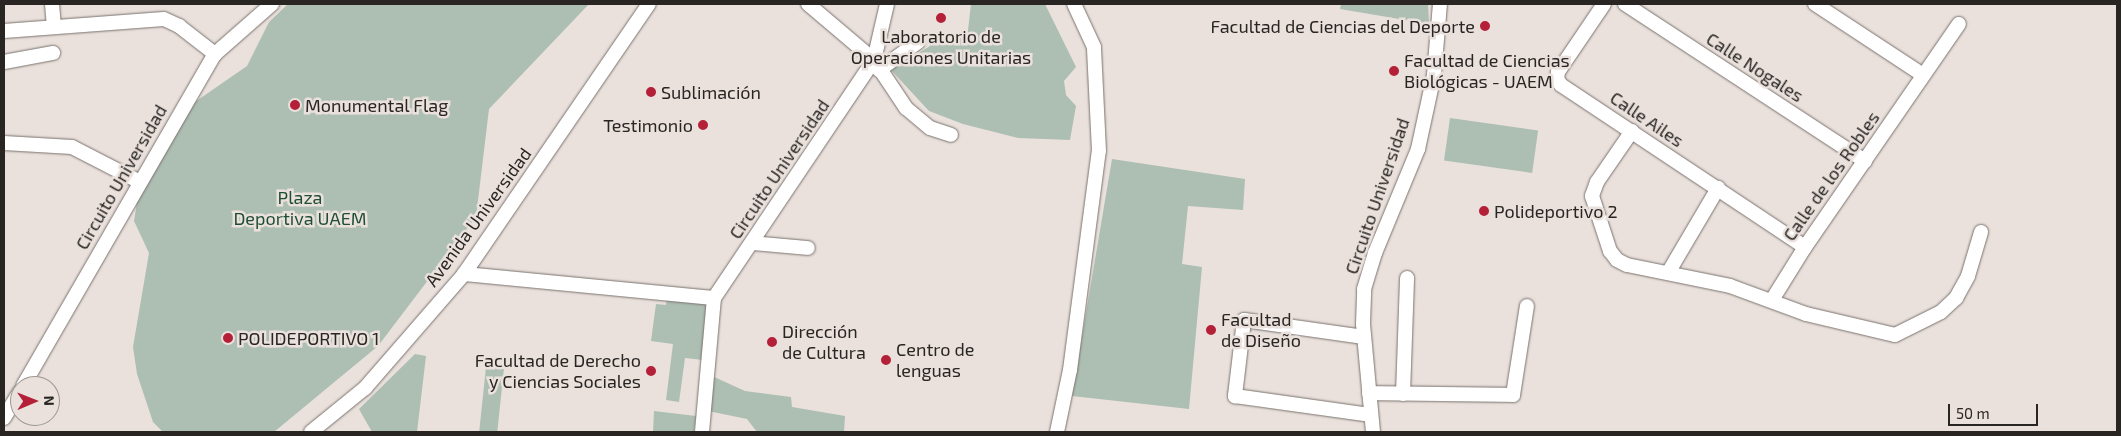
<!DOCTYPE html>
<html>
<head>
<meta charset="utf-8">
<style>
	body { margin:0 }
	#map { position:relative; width:2121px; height:436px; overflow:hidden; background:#eae1dc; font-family:"Exo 2",sans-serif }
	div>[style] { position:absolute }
	.green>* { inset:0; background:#adbeb3; transform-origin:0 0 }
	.roads { filter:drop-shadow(0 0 1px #7a726e) drop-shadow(0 0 1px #7a726e) }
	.minor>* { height:14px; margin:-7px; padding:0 7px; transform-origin:7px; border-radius:7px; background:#fff }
	.dots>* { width:14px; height:14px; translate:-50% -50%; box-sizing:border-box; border:2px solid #eae1dc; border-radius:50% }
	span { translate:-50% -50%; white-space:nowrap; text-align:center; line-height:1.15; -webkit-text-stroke:5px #eae1dc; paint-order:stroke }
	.poi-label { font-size:18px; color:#282523 }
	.right { translate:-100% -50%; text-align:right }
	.left { translate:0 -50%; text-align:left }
	.street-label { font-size:18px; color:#282523 }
	.park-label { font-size:18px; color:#1f4f33 }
	.frame { position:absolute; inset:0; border:5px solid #282523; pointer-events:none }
	.north { position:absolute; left:10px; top:376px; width:50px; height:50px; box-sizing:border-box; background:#eae1dc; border:1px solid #9c9692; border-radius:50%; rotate:89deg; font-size:14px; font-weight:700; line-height:20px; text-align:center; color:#282523 }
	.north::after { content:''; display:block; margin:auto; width:18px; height:22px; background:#b32038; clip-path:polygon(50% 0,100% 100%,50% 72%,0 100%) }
	.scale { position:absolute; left:1948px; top:404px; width:90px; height:22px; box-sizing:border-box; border:2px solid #282523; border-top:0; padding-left:6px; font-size:15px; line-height:18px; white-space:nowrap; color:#282523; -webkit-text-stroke:4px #eae1dc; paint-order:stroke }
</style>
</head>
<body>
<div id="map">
	<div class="green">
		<i style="clip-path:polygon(288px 4px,589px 4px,489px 109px,476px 217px,378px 346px,274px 432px,163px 432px,153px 422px,137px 374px,133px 347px,149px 253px,134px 221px,138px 196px,192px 104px,247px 66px,269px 22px)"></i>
		<i style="clip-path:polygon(971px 4px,1045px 4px,1076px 67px,1064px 81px,1066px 95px,1076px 106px,1070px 140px,1018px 138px,963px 124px,929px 111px,891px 70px,930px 46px,932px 34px,967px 39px)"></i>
		<i style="clip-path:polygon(1341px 4px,1428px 4px,1429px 24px,1340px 9px)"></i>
		<i style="left:1450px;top:118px;width:89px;height:43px;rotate:8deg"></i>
		<i style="clip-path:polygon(1112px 159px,1245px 179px,1243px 210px,1188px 206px,1182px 264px,1202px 267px,1189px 409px,1072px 396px)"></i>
		<i style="clip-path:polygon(667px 296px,710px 302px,703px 360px,685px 358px,679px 402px,666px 400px,673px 344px,651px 341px,656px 304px,666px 305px)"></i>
		<i style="clip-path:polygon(415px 354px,426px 356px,417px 432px,372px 432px,359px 409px)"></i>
		<i style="left:486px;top:367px;width:18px;height:65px;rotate:6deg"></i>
		<i style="clip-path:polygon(712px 376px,745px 391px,791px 397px,792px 407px,845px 416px,844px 432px,757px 432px,747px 419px,708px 411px)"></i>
		<i style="clip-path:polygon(654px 411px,696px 416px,694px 432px,653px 432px)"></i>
	</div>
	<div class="roads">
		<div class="minor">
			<i style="left:52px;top:4px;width:21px;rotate:85deg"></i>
			<i style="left:808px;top:4px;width:87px;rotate:40.3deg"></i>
			<i style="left:874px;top:60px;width:58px;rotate:56.3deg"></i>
			<i style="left:906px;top:108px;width:31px;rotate:40deg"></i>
			<i style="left:930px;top:128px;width:22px;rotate:18deg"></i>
			<i style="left:1604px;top:4px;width:82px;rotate:124.1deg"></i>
			<i style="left:1558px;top:72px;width:7px;rotate:98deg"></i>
			<i style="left:1557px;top:79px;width:7px;rotate:56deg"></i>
			<i style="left:1561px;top:85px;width:293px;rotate:33.6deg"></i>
			<i style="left:1625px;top:4px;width:287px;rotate:33.2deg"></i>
			<i style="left:1815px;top:4px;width:129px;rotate:33.3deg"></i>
			<i style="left:4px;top:31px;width:160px;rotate:-4.3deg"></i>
			<i style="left:164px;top:19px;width:17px;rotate:25deg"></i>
			<i style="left:179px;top:26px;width:46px;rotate:37.9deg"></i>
			<i style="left:4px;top:62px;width:50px;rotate:-10.4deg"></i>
			<i style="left:879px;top:70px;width:48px;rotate:-35.7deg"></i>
			<i style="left:1632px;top:131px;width:62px;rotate:124.5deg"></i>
			<i style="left:1597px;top:182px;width:15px;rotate:110deg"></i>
			<i style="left:1592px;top:196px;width:58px;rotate:71.9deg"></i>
			<i style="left:1610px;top:251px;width:11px;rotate:52deg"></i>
			<i style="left:1617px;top:260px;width:11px;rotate:27deg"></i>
			<i style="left:1627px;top:265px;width:105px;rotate:11.5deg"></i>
			<i style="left:1730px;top:286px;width:81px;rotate:20.2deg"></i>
			<i style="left:1806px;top:314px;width:91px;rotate:13.3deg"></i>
			<i style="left:1895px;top:335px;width:51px;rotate:-26.6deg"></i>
			<i style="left:1941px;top:312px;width:21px;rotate:-43deg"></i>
			<i style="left:1956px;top:298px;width:25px;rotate:-61deg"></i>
			<i style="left:1968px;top:276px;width:46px;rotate:-73.5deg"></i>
			<i style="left:4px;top:143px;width:68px;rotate:3.4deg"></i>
			<i style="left:72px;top:147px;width:76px;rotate:27.2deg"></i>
			<i style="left:752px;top:243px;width:56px;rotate:5.1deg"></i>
			<i style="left:1668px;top:273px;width:99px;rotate:-59.5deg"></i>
			<i style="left:464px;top:274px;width:251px;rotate:5.5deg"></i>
			<i style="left:1772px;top:300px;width:62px;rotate:-58.1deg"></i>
			<i style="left:1805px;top:247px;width:271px;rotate:-55.4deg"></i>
			<i style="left:1364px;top:337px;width:121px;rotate:-171.9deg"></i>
			<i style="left:1244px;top:320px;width:77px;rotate:96.8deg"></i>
			<i style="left:1235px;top:396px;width:136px;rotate:8deg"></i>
			<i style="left:23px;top:386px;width:384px;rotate:-60deg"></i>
			<i style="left:215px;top:54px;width:76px;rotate:-41.3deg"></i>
			<i style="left:1369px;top:393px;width:144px;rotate:0.8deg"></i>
			<i style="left:1513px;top:395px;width:90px;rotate:-81.1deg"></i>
			<i style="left:1403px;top:394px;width:116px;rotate:-88deg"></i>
			<i style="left:4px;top:418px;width:31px;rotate:-59deg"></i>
			<i style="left:311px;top:432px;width:70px;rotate:-39.2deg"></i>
			<i style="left:365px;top:388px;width:151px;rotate:-49deg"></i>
			<i style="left:464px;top:274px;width:327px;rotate:-55.6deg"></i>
			<i style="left:702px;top:432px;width:135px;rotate:-84.9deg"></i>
			<i style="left:714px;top:298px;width:287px;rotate:-56.1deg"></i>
			<i style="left:874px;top:60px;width:57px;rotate:-76.9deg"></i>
			<i style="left:1057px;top:432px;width:63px;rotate:-78.2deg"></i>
			<i style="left:1070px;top:370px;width:221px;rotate:-82.5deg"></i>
			<i style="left:1099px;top:151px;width:104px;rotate:-92.8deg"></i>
			<i style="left:1094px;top:47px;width:47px;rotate:-114.9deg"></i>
			<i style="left:1373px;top:432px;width:108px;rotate:-95.3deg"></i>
			<i style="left:1363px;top:324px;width:35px;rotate:-88deg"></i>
			<i style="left:1364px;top:289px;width:38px;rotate:-73deg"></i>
			<i style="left:1375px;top:253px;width:113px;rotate:-67.5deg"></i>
			<i style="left:1418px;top:149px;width:76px;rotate:-77.8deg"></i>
			<i style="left:1434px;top:75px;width:71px;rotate:-85.2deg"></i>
		</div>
	</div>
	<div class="dots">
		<i style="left:941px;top:18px;background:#b32038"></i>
		<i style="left:1485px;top:26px;background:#b32038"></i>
		<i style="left:1394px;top:71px;background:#b32038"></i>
		<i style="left:651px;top:92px;background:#b32038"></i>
		<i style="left:295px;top:105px;background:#b32038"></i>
		<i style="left:703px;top:125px;background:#b32038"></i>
		<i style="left:1484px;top:211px;background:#b32038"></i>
		<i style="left:1211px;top:330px;background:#b32038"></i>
		<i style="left:228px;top:338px;background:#b32038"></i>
		<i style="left:772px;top:342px;background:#b32038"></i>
		<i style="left:886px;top:360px;background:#b32038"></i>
		<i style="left:651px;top:371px;background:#b32038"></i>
	</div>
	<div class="poi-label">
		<span class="right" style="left:1475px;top:26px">Facultad de Ciencias del Deporte</span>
		<span style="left:941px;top:47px">Laboratorio de<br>Operaciones Unitarias</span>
		<span class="left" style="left:1404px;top:71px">Facultad de Ciencias<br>Biológicas - UAEM</span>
		<span class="left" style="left:661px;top:92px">Sublimación</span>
		<span class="left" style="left:305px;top:105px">Monumental Flag</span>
		<span class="right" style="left:693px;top:125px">Testimonio</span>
		<span class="left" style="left:1494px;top:211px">Polideportivo 2</span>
		<span class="left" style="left:1221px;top:330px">Facultad<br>de Diseño</span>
		<span class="left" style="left:782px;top:342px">Dirección<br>de Cultura</span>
		<span class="left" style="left:238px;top:338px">POLIDEPORTIVO 1</span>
		<span class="left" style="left:896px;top:360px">Centro de<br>lenguas</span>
		<span class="right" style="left:641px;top:371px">Facultad de Derecho<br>y Ciencias Sociales</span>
	</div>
	<div class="street-label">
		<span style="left:1755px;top:67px;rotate:33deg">Calle Nogales</span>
		<span style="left:1647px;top:119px;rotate:34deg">Calle Ailes</span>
		<span style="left:779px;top:169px;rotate:-56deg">Circuito Universidad</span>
		<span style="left:1831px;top:176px;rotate:-55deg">Calle de los Robles</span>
		<span style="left:121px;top:177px;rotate:-60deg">Circuito Universidad</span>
		<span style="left:1377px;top:196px;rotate:-71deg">Circuito Universidad</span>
		<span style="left:478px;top:217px;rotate:-54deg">Avenida Universidad</span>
	</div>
	<div class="park-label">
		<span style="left:300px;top:208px">Plaza<br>Deportiva UAEM</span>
	</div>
	<div class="frame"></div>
	<div class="north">N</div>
	<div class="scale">50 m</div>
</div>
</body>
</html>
